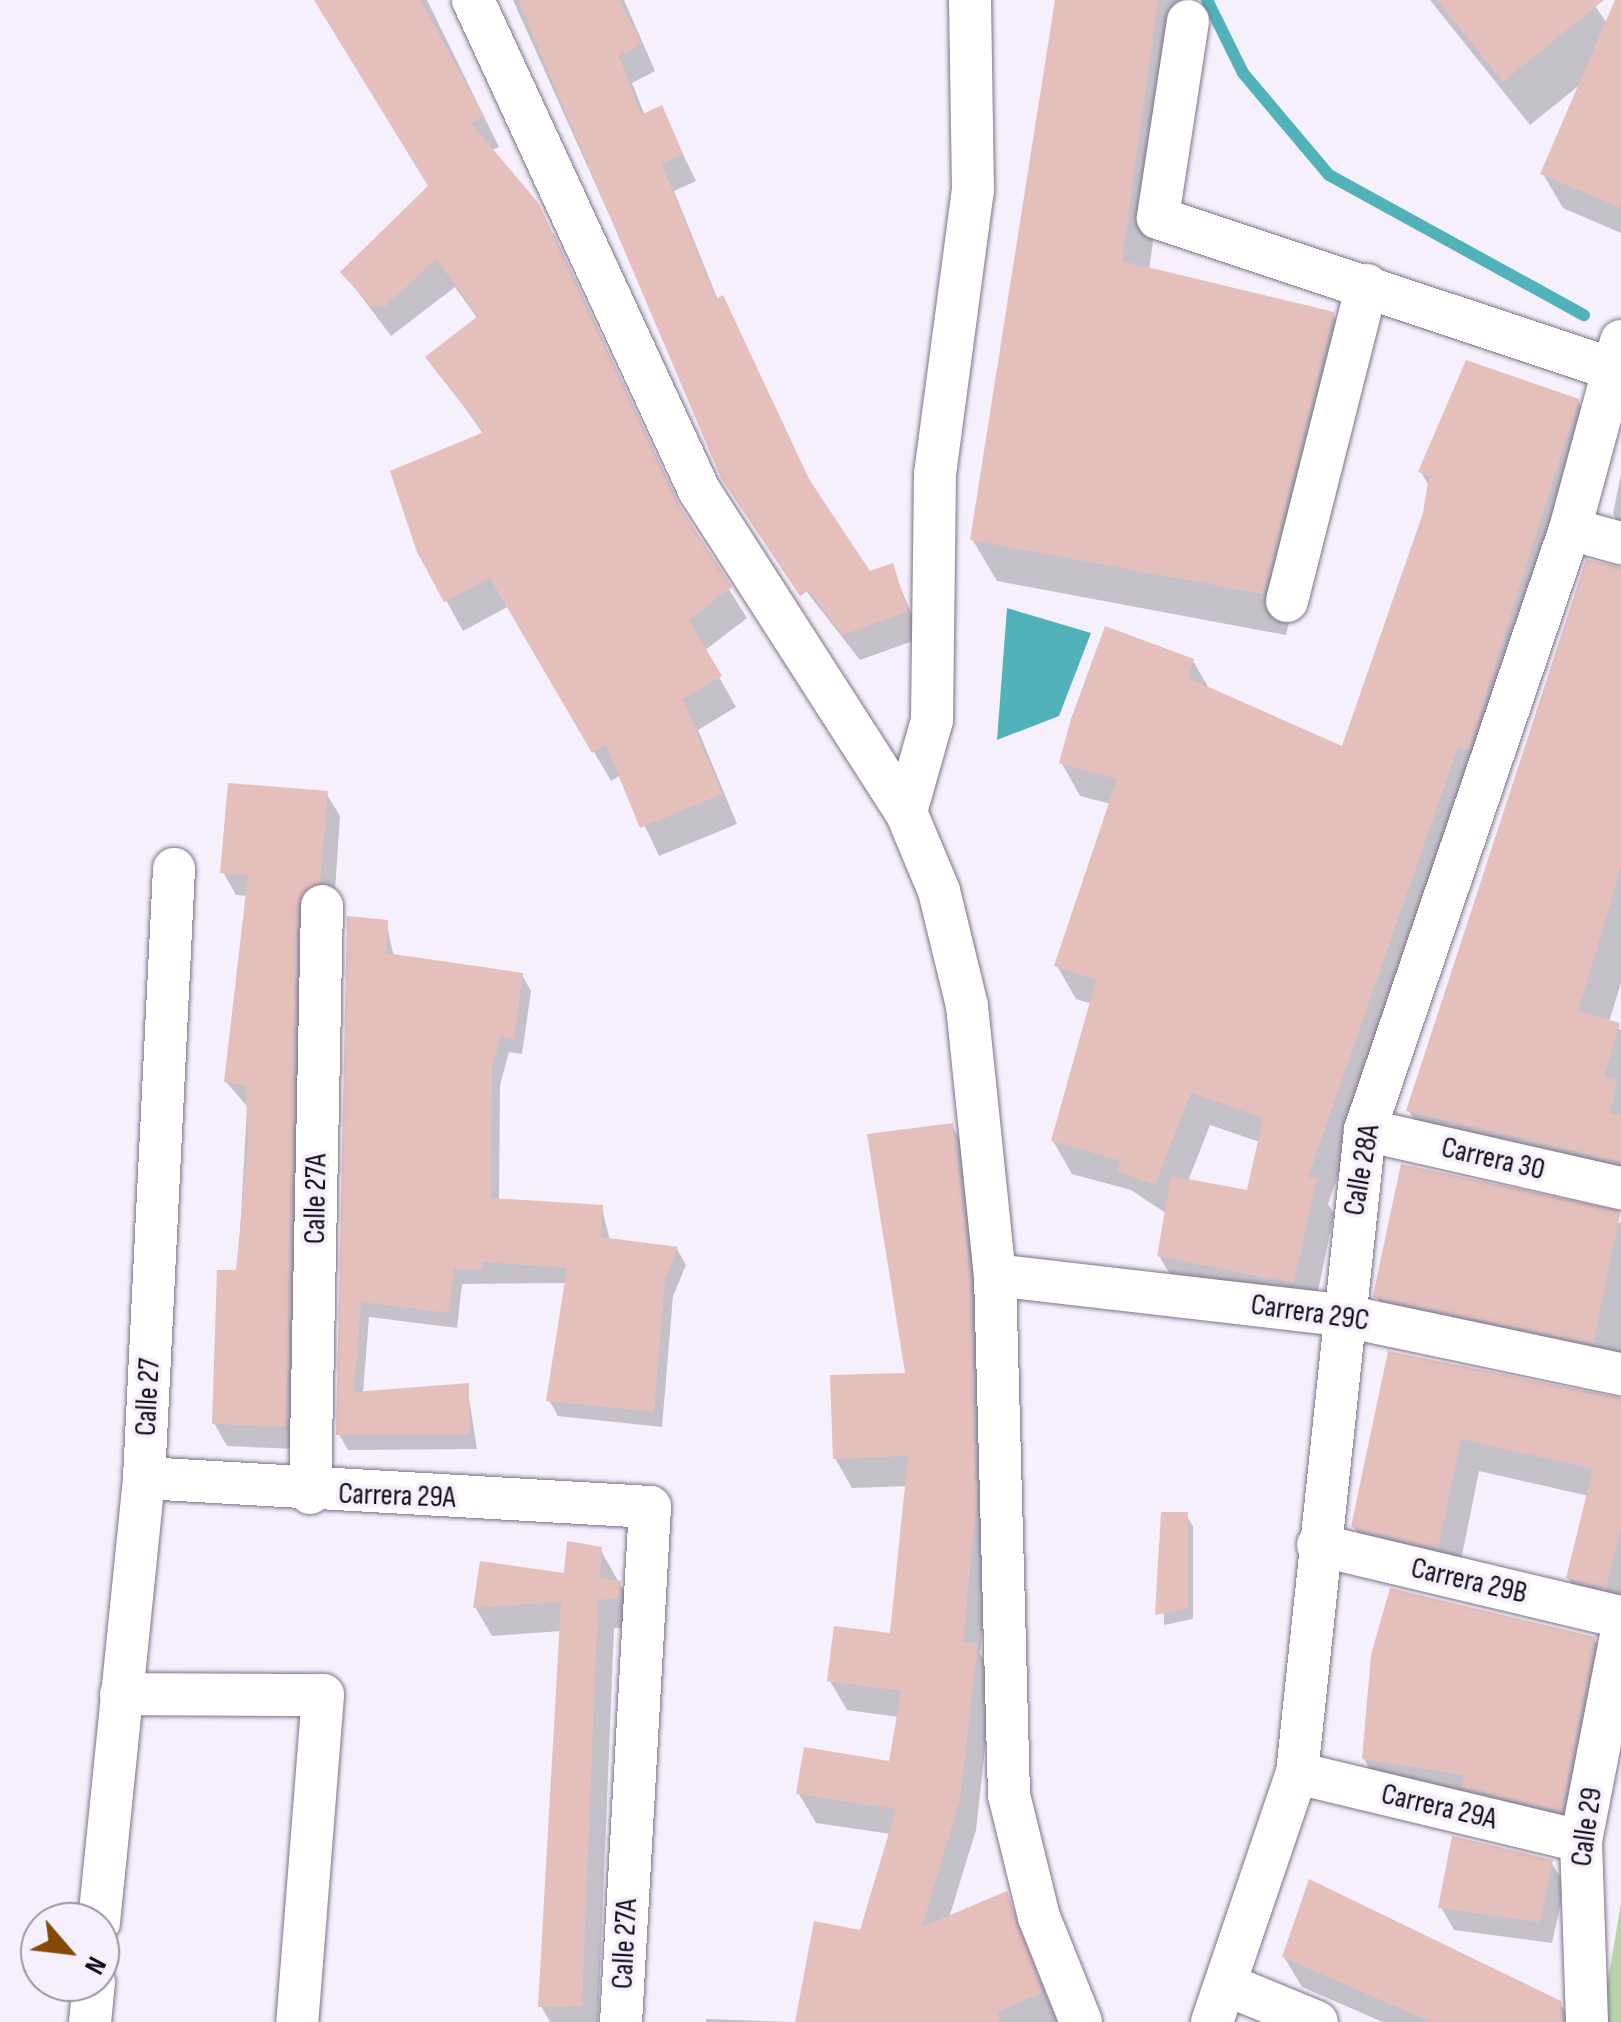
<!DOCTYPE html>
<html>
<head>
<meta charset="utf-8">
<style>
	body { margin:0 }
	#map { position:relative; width:1621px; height:2022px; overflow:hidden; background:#f5f0fb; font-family:"Sofia Sans Condensed",sans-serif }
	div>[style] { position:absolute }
	.green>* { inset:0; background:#b9d4aa }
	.water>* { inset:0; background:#51b2ba }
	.shadow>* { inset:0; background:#0003 }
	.stream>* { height:12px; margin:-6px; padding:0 6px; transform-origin:6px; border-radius:6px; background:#51b2ba }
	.building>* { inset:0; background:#e4bfbc; transform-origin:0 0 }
	.roads { filter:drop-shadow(0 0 2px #7f728c) drop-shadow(0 0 2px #7f728c) }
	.minor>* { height:42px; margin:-21px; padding:0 21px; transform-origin:21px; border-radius:21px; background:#fff }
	span { translate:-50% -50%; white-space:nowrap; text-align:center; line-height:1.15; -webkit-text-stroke:8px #f5f0fb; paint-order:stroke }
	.street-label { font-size:30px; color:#100b15 }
	.north { position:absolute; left:20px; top:1902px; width:100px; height:100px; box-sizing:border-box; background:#f5f0fb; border:2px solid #99949f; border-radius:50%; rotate:118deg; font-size:28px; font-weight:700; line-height:40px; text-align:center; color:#100b15 }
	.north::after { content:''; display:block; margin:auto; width:35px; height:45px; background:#864907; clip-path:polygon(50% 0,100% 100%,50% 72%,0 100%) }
</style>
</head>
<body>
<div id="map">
	<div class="green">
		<i style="clip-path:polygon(1621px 1903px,1621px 2022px,1601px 2022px)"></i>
	</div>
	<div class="water">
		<i style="clip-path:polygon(1007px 608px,1091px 633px,1059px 716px,997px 740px)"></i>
	</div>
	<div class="shadow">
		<i style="clip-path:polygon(316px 0,427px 0,499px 147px,491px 151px,555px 236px,687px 522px,747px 618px,704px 651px,736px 707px,698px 730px,737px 824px,659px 856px,621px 775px,611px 781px,509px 606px,463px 631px,419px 551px,484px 435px,429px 357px,478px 319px,455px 287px,391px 336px,343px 272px,431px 186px)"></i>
		<i style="clip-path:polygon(513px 0,624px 0,655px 71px,632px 83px,645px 116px,661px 109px,696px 181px,674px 191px,718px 300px,817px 496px,869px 574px,892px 566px,921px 638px,860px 660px,739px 505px)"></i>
		<i style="clip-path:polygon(1058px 0,1187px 0,1149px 270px,1333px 314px,1357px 356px,1286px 635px,997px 581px,972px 539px)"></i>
		<i style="clip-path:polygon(1430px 0,1591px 0,1621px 44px,1621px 233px,1563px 208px,1543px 174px,1582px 83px,1530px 125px)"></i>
		<i style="clip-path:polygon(evenodd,1578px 401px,1597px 435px,1328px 1204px,1334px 1214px,1313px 1315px,1179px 1289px,1159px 1256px,1167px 1214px,1131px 1190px,1072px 1174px,1053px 1141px,1092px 1004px,1076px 999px,1057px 966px,1111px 804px,1080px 796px,1061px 762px,1193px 661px,1210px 690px,1343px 749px,1425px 514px,1430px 488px,1421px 472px,1578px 401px,1210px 1125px,1260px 1142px,1249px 1193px,1188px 1181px,1210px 1125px)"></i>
		<i style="clip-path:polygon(1621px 474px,1621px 527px,1613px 514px)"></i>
		<i style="clip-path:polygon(1621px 569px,1621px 983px,1609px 1022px,1621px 1030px,1621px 1198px,1433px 1151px,1409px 1111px)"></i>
		<i style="clip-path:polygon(326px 793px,340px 816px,298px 1449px,227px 1446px,214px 1423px,238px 1272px,247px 1106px,226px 1082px,248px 896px,236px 895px,223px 872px)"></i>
		<i style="clip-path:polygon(386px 922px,394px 957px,522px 975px,531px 991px,522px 1054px,509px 1052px,500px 1085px,499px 1201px,602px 1208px,610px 1241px,677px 1249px,686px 1265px,673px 1296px,662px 1427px,558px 1416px,549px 1400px,567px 1283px,462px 1284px,457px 1328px,369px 1317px,363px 1393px,467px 1385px,477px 1449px,348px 1450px,339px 1434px)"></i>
		<i style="clip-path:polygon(952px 1126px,969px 1156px,992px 1540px,980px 1654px,993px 1676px,976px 1830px,949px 1918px,1006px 1894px,1057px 2022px,797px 2022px,862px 1932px,891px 1834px,816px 1823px,799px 1794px,891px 1764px,899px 1717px,847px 1710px,830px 1681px,892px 1636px,908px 1486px,852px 1488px,835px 1458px,908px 1375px)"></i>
		<i style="clip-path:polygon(1621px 1222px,1621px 1380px,1396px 1330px,1376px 1296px)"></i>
		<i style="clip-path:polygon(1390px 1353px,1621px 1399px,1621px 1619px,1588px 1611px,1568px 1578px,1589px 1496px,1479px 1471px,1457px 1580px,1373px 1560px,1354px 1527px)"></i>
		<i style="clip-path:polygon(1163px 1514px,1186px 1515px,1193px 1526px,1193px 1619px,1164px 1625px)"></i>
		<i style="clip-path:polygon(600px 1549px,636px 1612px,635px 1627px,614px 1628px,598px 2022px,550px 2022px,541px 2006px,562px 1631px,492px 1636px,475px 1607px,566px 1575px)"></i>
		<i style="clip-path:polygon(1594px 1639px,1607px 1662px,1574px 1832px,1378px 1782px,1364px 1759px)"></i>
		<i style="clip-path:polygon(1551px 1862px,1565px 1885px,1552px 1943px,1454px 1930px,1441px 1907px)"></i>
		<i style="clip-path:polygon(1284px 1957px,1560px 2003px,1571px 2022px,1383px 2022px,1302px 1987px)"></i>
		<i style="clip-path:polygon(706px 2019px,792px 2022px,706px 2022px)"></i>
	</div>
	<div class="stream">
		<i style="left:1207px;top:0;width:81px;rotate:63.7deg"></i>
		<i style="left:1243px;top:73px;width:133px;rotate:49.9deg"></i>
		<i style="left:1329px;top:175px;width:291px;rotate:28.8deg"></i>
	</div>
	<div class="building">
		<i style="clip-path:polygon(314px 0,420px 0,484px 116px,471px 123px,539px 204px,676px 500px,732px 587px,689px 620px,722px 676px,683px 699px,722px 794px,640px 828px,606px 745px,592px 753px,490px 578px,444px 602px,417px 552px,390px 471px,484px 432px,425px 357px,478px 316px,436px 259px,385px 307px,372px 307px,340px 272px,428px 186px)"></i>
		<i style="clip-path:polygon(518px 0,619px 0,642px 44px,619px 56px,641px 115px,662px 105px,683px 154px,662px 164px,716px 299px,723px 295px,809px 479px,870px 571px,893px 563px,908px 612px,842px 635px,809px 590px,800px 596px,721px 478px)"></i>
		<i style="clip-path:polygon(1055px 0,1158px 0,1122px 261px,1334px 312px,1263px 594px,970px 540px)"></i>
		<i style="clip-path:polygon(1437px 0,1604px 0,1503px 82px)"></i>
		<i style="clip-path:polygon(1615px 0,1621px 0,1621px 208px,1540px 174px)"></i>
		<i style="clip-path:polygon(1466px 360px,1579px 399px,1468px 750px,1458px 747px,1308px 1177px,1317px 1179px,1294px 1283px,1157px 1256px,1171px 1176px,1247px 1190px,1263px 1118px,1191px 1093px,1155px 1185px,1117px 1171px,1121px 1161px,1051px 1141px,1096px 980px,1054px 966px,1117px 779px,1059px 763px,1071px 719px,1105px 626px,1194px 659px,1188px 678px,1342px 746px,1423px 513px,1429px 476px,1418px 472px)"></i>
		<i style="clip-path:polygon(1586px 559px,1621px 567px,1621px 868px,1578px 1011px,1620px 1023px,1604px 1077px,1617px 1080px,1610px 1113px,1621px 1115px,1621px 1162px,1406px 1111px)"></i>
		<i style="clip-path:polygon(228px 783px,328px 791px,320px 882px,297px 906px,286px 1427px,212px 1424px,217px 1270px,236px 1270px,248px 1145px,246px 1086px,224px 1082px,248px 875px,220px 873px)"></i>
		<i style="clip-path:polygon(347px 916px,388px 920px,386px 953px,523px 973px,514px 1039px,501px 1037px,492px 1067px,491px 1198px,603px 1205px,601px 1237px,678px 1247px,665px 1279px,654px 1412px,546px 1401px,567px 1268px,483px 1262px,482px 1270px,454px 1269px,449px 1313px,361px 1302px,354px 1392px,469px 1383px,469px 1434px,336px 1435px)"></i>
		<i style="clip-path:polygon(953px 1123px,970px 1277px,976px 1509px,963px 1642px,978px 1644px,960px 1799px,922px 1927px,1007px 1891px,1042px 1993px,998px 2012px,1000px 2022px,795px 2022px,814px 1921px,860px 1930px,896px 1809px,796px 1794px,804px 1747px,889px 1761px,901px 1691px,827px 1681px,834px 1626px,890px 1633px,908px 1456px,833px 1459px,830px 1375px,905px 1373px,867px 1134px)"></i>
		<i style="left:1401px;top:1164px;width:225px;height:136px;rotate:12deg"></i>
		<i style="clip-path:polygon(1388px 1351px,1621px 1398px,1621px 1527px,1606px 1588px,1566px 1578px,1593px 1469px,1461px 1439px,1438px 1548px,1351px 1527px)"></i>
		<i style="clip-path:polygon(1161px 1512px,1188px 1512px,1188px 1608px,1155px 1615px)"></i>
		<i style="clip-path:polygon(567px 1541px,602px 1547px,600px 1578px,621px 1581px,620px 1598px,598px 1600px,582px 2006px,538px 2007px,561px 1602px,473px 1608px,480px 1561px,564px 1573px)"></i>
		<i style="clip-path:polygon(1390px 1588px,1595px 1637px,1561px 1811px,1462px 1787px,1464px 1775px,1362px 1759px,1371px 1655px)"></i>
		<i style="clip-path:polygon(1452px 1836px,1553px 1860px,1540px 1922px,1438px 1908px)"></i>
		<i style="clip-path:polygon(1309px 1879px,1561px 2001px,1562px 2022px,1431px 2022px,1282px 1957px)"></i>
	</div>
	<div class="roads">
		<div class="minor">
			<i style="left:473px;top:0;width:540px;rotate:65.24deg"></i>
			<i style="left:699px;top:490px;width:383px;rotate:57.3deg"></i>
			<i style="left:906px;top:812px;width:86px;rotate:67.3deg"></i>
			<i style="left:939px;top:891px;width:118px;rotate:76.3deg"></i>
			<i style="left:967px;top:1006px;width:270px;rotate:84.1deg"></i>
			<i style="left:995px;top:1275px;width:520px;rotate:88.46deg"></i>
			<i style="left:1009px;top:1795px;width:126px;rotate:76.2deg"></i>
			<i style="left:1039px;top:1917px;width:113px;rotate:68.2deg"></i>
			<i style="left:1188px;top:21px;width:199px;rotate:98.7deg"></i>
			<i style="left:1158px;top:218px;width:479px;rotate:18.4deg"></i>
			<i style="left:1570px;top:529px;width:53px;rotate:15.4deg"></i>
			<i style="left:1287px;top:601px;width:326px;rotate:-75.8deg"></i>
			<i style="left:906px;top:812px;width:96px;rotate:-74.2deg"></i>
			<i style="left:932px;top:720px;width:246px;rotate:-89.3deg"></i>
			<i style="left:935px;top:474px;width:286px;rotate:-82.4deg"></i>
			<i style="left:973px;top:191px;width:191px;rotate:-90.9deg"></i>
			<i style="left:1365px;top:1130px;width:262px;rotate:12.8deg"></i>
			<i style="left:995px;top:1275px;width:347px;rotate:6.6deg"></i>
			<i style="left:1340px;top:1315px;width:287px;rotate:11.9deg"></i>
			<i style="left:144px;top:1478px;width:507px;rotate:3.28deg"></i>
			<i style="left:650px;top:1507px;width:516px;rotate:93.22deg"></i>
			<i style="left:310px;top:1493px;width:587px;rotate:-88.83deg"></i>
			<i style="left:1318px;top:1545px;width:311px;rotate:13.4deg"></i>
			<i style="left:121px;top:1694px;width:202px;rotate:0.3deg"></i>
			<i style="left:323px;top:1695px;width:328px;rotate:94.5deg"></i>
			<i style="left:1297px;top:1773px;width:292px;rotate:13.5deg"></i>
			<i style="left:99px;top:1922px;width:446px;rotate:-84.2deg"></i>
			<i style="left:144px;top:1478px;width:610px;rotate:-87.18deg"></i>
			<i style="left:1227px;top:1985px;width:97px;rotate:22.3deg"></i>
			<i style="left:90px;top:2022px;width:40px;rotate:-84.3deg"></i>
			<i style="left:1212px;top:2022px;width:263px;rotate:-71.2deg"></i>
			<i style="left:1297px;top:1773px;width:647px;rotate:-83.96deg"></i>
			<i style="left:1365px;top:1130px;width:635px;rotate:-71.17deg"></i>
			<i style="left:1570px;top:529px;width:195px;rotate:-74.8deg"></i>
			<i style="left:1587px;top:2022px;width:181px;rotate:-91.9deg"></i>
			<i style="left:1581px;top:1841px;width:210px;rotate:-79deg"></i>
		</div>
	</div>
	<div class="street-label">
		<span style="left:1493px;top:1159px;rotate:13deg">Carrera 30</span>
		<span style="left:1362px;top:1170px;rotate:-80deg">Calle 28A</span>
		<span style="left:316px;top:1199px;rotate:-89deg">Calle 27A</span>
		<span style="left:1310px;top:1313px;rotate:8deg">Carrera 29C</span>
		<span style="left:148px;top:1397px;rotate:-87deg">Calle 27</span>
		<span style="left:397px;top:1496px;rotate:2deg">Carrera 29A</span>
		<span style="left:1469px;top:1581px;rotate:13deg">Carrera 29B</span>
		<span style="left:1439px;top:1807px;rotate:13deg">Carrera 29A</span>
		<span style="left:1587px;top:1827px;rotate:-82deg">Calle 29</span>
		<span style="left:625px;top:1944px;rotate:-87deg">Calle 27A</span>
	</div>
	<div class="north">N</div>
</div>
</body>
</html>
